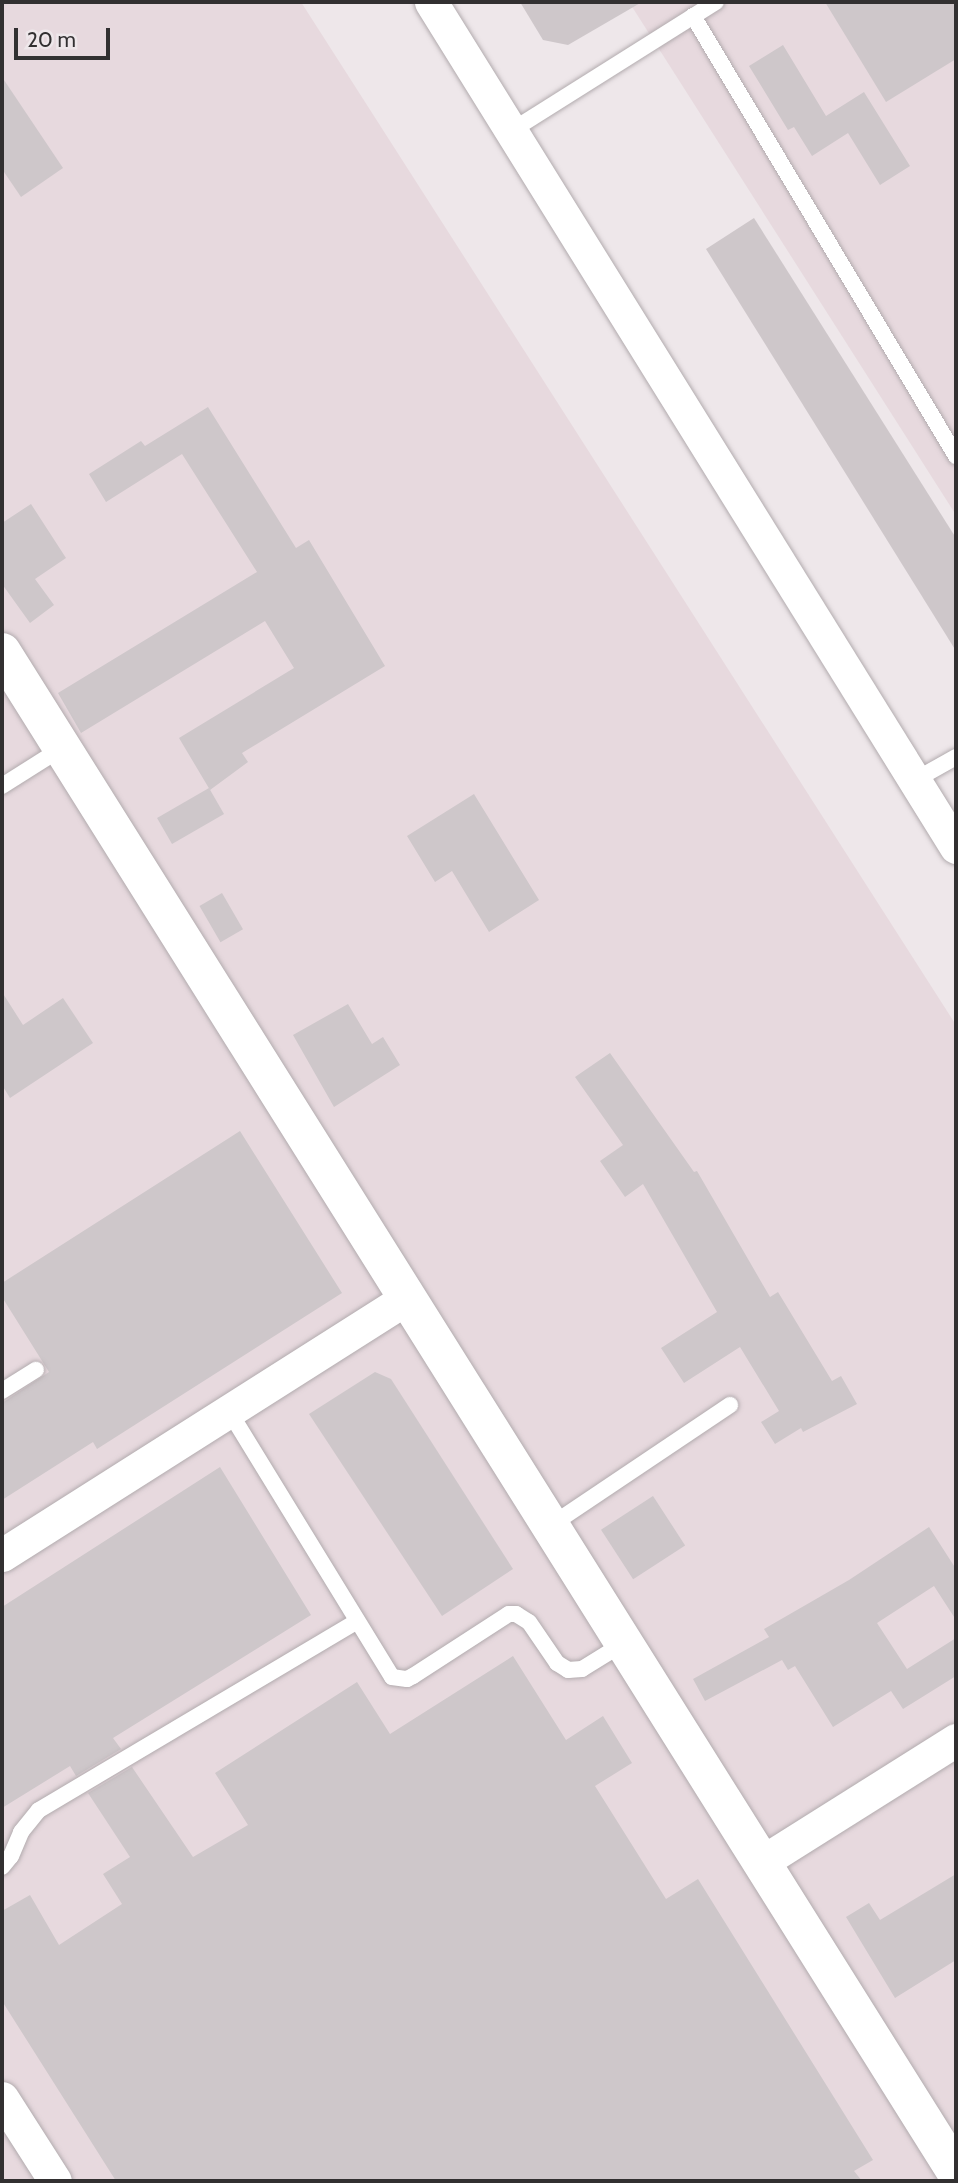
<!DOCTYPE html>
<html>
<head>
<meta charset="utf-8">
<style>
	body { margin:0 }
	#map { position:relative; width:958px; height:2183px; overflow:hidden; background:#eee7ea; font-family:Cabin,sans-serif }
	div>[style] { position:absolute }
	.built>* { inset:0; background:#e7d9de }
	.building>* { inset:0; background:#cec7ca; transform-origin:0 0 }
	.roads { filter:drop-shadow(0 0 2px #b2abae) drop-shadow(0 0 2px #b2abae) }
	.lane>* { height:16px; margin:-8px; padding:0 8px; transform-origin:8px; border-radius:8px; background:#fff }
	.street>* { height:33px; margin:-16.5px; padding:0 16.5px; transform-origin:16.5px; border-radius:16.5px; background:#fff }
	.secondary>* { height:38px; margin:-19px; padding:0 19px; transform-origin:19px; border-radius:19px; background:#fff }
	span { translate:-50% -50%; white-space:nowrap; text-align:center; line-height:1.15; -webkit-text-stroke:7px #eee7ea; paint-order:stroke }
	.frame { position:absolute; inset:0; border:4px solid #323031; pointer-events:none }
	.scale { position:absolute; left:14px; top:28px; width:96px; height:32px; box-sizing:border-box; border:4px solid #323031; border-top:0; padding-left:9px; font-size:21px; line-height:24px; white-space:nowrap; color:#323031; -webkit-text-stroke:5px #eee7ea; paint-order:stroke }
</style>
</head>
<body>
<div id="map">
	<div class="built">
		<i style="clip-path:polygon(2px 2px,301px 2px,956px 1025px,956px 2181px,2px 2181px)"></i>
		<i style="clip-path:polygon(629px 2px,956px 2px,956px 515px)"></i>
	</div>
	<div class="building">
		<i style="clip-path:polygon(520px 2px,642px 2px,568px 45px,543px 40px)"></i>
		<i style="clip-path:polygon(825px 2px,956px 2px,956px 59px,886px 102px)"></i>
		<i style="clip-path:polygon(783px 45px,826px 116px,864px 92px,910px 166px,880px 185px,848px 133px,812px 156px,794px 127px,788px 130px,749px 66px)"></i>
		<i style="clip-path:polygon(2px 77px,63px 168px,21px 197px,2px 169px)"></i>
		<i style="clip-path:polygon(754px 218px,956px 538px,956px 651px,706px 249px)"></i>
		<i style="clip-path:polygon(208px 407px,296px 548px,309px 540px,385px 666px,242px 753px,248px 762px,210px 790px,179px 738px,294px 668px,265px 621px,81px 733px,58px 693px,257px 572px,182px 454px,106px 502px,89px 474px,141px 441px,145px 446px)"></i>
		<i style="clip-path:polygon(31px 504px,66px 558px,35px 579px,54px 605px,30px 623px,2px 584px,2px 523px)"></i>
		<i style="left:209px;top:788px;width:30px;height:60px;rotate:60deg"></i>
		<i style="clip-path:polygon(474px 794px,539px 900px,489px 932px,452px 871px,435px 882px,407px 836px)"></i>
		<i style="left:222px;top:893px;width:42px;height:26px;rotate:60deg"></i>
		<i style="clip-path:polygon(2px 992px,23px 1025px,63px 998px,93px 1043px,10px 1098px,2px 1085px)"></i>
		<i style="clip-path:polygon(348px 1004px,372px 1044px,383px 1037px,400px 1065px,334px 1107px,293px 1035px)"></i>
		<i style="clip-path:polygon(610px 1053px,694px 1172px,697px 1171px,770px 1297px,778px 1292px,832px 1381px,841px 1376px,857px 1404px,803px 1432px,801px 1428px,775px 1444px,761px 1422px,779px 1411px,740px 1347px,684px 1383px,661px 1348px,717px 1312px,643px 1184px,625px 1197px,600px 1161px,623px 1145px,575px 1077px)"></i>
		<i style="clip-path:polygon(240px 1131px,342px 1293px,97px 1449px,93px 1442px,2px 1500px,2px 1403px,49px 1372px,2px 1297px,2px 1283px)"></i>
		<i style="clip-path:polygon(375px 1372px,391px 1379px,513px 1569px,442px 1616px,309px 1414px)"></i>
		<i style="clip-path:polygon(220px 1467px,311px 1615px,113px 1738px,121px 1749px,76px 1776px,70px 1766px,2px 1808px,2px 1607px)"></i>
		<i style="left:653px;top:1496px;width:59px;height:62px;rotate:57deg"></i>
		<i style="clip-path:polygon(929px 1527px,956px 1569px,956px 1620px,934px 1586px,877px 1623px,907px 1669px,956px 1638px,956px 1676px,903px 1709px,891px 1691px,833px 1727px,795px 1666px,788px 1670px,782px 1660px,705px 1701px,693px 1679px,769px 1637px,764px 1629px,849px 1580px)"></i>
		<i style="clip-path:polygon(513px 1656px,566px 1740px,603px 1716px,632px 1763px,595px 1786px,666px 1899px,698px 1879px,873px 2160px,854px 2171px,862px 2181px,116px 2181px,2px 2001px,2px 1911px,30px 1895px,59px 1945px,122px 1904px,103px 1874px,130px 1857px,88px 1793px,132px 1767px,193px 1857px,248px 1825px,215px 1773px,357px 1682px,390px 1734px)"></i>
		<i style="clip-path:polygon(956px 1874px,956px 1960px,895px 1998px,846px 1917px,869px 1903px,880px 1920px)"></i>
	</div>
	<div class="roads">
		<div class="lane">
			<i style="left:693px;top:16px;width:513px;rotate:59.13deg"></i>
			<i style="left:511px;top:131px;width:242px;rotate:-32.2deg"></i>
			<i style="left:915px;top:780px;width:47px;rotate:-29.3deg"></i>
			<i style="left:2px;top:786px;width:71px;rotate:-32.3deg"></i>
			<i style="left:2px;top:1391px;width:40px;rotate:-32deg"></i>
			<i style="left:229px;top:1411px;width:312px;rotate:58.5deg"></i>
			<i style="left:392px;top:1677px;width:15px;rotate:8deg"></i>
			<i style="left:407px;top:1679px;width:7px;rotate:-27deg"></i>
			<i style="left:413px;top:1676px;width:114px;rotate:-32.9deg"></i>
			<i style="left:509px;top:1614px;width:7px"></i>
			<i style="left:516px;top:1614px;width:15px;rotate:32deg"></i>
			<i style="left:529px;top:1622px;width:50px;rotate:55.7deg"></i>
			<i style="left:557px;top:1663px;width:13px;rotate:32deg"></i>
			<i style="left:568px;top:1670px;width:14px;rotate:-4deg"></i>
			<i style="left:582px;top:1669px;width:49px;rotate:-31.8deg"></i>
			<i style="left:550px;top:1526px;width:217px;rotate:-33.9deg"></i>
			<i style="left:2px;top:1867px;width:14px;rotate:-51deg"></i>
			<i style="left:11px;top:1856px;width:26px;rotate:-67deg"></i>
			<i style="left:21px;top:1832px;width:28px;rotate:-51deg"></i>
			<i style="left:39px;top:1810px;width:369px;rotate:-30.7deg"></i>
		</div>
		<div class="street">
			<i style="left:431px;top:2px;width:995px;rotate:58.15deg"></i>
			<i style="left:2px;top:1555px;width:480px;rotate:-32.4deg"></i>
			<i style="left:762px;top:1862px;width:229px;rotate:-32.2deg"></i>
			<i style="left:2px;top:2098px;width:98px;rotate:57.4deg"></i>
		</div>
		<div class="secondary">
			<i style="left:2px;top:652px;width:1795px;rotate:57.89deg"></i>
		</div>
	</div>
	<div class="frame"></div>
	<div class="scale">20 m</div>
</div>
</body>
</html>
